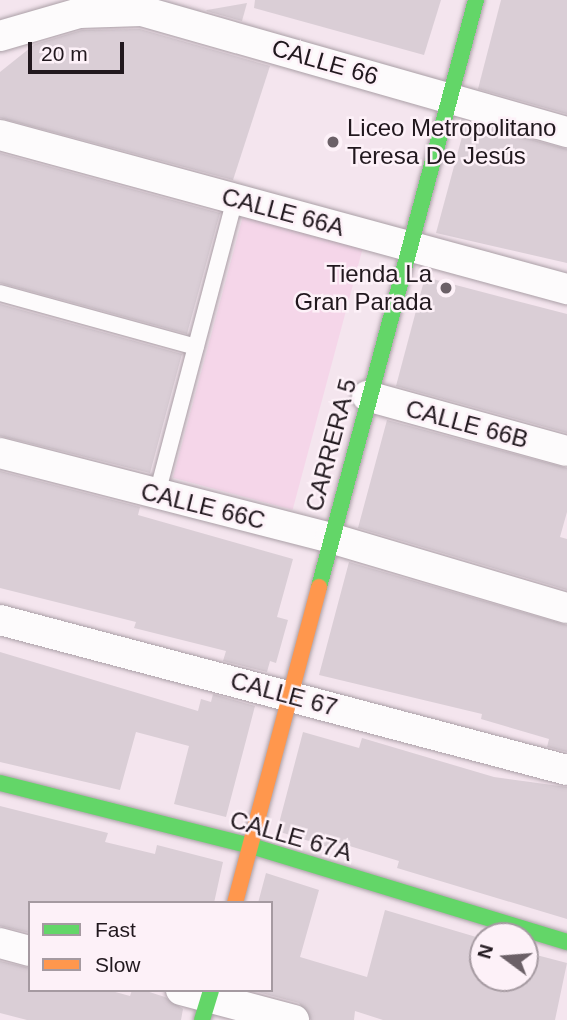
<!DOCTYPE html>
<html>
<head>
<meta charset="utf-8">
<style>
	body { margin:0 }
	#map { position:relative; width:567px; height:1020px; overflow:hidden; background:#f4e5ee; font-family:Helvetica,sans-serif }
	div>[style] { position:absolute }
	.green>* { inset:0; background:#f5d6e9; transform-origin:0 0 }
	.building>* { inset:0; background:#daced6 }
	.roads { filter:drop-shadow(0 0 2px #aa9fa6) drop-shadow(0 0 2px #aa9fa6) }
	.lane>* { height:16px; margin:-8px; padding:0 8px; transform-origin:8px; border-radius:8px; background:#fdfbfc }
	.street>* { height:30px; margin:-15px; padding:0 15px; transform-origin:15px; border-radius:15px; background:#fdfbfc }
	.fast>* { height:16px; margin:-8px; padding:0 8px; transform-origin:8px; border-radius:8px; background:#63d668 }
	.slow>* { height:16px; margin:-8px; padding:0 8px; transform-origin:8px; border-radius:8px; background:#ff974d }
	.dots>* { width:19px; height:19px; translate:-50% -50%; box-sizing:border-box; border:4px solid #fdf1f8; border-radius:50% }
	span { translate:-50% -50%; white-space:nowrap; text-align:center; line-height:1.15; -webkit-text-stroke:5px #fdf1f8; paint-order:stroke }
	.street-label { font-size:24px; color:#21181e }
	.poi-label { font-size:24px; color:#21181e }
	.left { translate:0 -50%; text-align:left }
	.right { translate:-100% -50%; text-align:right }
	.legend { position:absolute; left:28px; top:901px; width:245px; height:91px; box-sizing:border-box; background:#fdf1f8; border:2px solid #a59aa1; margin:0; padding:9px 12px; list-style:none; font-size:21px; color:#21181e }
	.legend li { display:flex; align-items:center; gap:14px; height:35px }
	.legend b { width:35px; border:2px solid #a59aa1 }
	.north { position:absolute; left:469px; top:922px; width:70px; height:70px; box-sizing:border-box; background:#fdf1f8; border:2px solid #a59aa1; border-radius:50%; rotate:286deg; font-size:19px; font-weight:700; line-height:28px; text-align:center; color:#21181e }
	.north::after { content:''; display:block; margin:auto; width:24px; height:32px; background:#6b6067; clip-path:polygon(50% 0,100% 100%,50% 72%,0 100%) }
	.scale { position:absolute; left:28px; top:42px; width:96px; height:32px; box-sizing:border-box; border:4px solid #21181e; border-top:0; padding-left:9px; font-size:21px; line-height:24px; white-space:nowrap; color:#21181e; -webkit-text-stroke:5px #fdf1f8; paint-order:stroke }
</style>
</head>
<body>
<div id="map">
	<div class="green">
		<i style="left:243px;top:216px;width:124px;height:271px;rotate:15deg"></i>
	</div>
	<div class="building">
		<i style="clip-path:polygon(255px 0,441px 0,424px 55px,254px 8px)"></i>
		<i style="clip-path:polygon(501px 0,567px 0,567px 114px,478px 89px)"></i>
		<i style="clip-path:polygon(247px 3px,242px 21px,206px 11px,207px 10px)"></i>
		<i style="clip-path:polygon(140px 29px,270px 66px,233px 180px,0 118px,0 72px,35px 44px,82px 30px)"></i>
		<i style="clip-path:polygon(466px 122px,567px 149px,567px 263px,436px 233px)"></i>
		<i style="clip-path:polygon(0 153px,220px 213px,187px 334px,0 283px)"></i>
		<i style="clip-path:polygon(425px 277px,567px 314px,567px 433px,396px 386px)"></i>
		<i style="clip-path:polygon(0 304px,182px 354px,150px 473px,0 436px)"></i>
		<i style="clip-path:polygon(387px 420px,567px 468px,567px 512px,560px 537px,567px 539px,567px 590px,358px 528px)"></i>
		<i style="clip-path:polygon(0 471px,140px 507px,138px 515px,293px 559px,277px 617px,288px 620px,276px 663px,270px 661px,267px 672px,223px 661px,226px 651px,134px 628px,136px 622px,0 588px)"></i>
		<i style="clip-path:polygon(349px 562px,567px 625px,567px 752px,547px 747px,549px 739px,481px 719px,482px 714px,319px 675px)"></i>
		<i style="clip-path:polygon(0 652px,198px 711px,201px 699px,211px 702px,213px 694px,255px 706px,226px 817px,174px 804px,189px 746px,136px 732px,120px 790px,0 762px)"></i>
		<i style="clip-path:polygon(303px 732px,359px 748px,362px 738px,494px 777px,567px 787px,567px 919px,397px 868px,399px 861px,333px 841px,331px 848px,277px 831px)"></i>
		<i style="clip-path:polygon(0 806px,108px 833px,105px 842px,155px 854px,157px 845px,223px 862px,214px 903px,30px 903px,30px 933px,0 926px)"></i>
		<i style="clip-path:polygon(266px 873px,319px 890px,300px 957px,367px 977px,385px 910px,483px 939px,483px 978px,525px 978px,525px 952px,567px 963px,555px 1020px,383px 1020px,355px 1011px,354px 1020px,311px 1020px,299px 1003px,250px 990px,271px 990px,271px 903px,258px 903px)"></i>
		<i style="clip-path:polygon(0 961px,30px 968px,30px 990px,108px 990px,130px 996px,132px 990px,143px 990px,165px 997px,183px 1009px,181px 1020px,27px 1020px,0 1013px)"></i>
	</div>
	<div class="roads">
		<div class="lane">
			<i style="left:0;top:293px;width:203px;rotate:15.4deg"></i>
			<i style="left:157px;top:494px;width:305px;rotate:-75.2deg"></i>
		</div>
		<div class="street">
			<i style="left:0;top:36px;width:82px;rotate:-16.2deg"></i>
			<i style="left:79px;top:13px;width:63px;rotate:-1.8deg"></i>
			<i style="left:142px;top:11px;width:442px;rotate:15.9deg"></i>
			<i style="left:0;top:135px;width:588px;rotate:15.2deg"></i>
			<i style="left:367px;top:396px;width:207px;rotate:15.4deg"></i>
			<i style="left:0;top:453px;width:341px;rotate:14.4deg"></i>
			<i style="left:330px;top:538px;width:247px;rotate:16.5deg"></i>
			<i style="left:0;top:620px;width:587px;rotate:14.82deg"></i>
			<i style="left:0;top:943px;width:31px;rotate:15deg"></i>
			<i style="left:181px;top:990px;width:117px;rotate:14.9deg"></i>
		</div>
		<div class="fast">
			<i style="left:319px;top:587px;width:608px;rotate:-75.03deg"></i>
			<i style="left:0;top:783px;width:259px;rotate:14.1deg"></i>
			<i style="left:251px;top:846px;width:330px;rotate:16.9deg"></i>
			<i style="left:202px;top:1020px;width:31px;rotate:-73deg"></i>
		</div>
		<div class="slow">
			<i style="left:235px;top:903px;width:327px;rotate:-75.1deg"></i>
		</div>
	</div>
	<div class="dots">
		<i style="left:333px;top:142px;background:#6b6067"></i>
		<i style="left:446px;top:288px;background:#6b6067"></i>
	</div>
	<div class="street-label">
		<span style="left:325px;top:62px;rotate:16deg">CALLE 66</span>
		<span style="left:283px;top:212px;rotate:15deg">CALLE 66A</span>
		<span style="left:467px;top:424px;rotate:15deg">CALLE 66B</span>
		<span style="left:331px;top:445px;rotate:-75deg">CARRERA 5</span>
		<span style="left:203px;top:506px;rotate:14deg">CALLE 66C</span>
		<span style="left:284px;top:694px;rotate:15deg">CALLE 67</span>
		<span style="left:291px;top:836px;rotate:16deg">CALLE 67A</span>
	</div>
	<div class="poi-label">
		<span class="left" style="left:347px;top:142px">Liceo Metropolitano<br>Teresa De Jesús</span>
		<span class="right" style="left:432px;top:288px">Tienda La<br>Gran Parada</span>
	</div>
	<ul class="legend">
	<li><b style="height:9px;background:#63d668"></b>Fast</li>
	<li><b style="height:9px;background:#ff974d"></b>Slow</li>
	</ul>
	<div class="north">N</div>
	<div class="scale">20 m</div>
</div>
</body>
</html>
